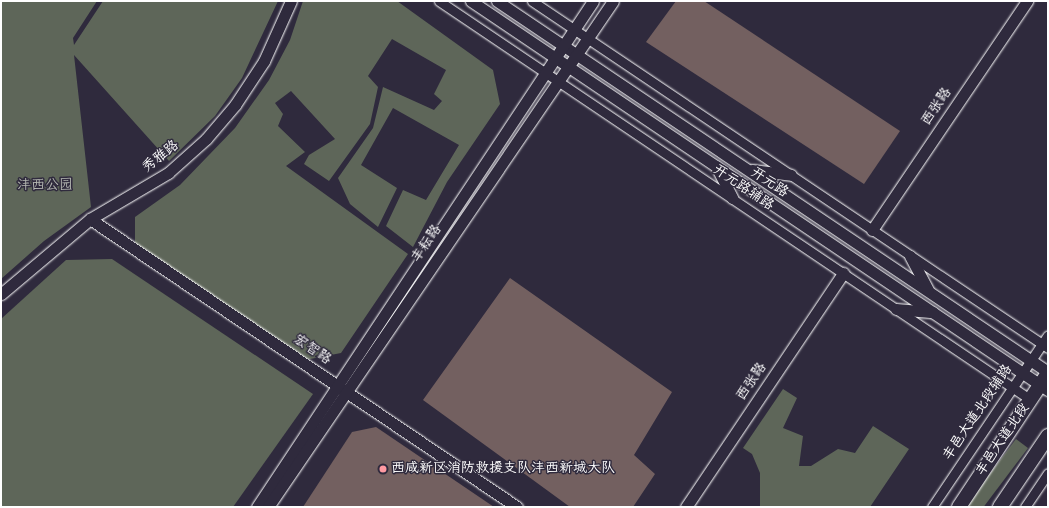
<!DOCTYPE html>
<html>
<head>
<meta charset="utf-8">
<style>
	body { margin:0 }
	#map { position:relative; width:1049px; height:508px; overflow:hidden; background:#2f2a3d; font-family:"Indie Flower","LXGW WenKai TC",sans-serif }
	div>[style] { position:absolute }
	.green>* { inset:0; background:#5e6659; transform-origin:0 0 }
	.building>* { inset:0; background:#736060 }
	.roads { filter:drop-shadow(0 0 1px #fff) drop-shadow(0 0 1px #fff) }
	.minor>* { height:9px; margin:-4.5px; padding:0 4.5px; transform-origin:4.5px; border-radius:4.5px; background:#2f2a3d }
	.tertiary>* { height:11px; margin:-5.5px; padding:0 5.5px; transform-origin:5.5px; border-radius:5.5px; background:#2f2a3d }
	.primary>* { height:14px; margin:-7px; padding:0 7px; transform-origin:7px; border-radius:7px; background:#2f2a3d }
	.dots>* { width:11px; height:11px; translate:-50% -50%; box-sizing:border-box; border:2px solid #2f2a3d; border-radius:50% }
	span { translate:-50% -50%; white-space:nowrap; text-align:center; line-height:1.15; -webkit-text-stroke:3px #2f2a3d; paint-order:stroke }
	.street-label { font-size:14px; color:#fff }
	.park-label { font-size:14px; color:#b7bab4 }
	.poi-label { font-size:14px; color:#fff }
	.left { translate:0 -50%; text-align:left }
	.frame { position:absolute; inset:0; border:2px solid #fff; pointer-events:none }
</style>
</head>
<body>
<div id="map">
	<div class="green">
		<i style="clip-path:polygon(1px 1px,97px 1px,73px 38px,74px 45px,103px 1px,278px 1px,242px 78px,215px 116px,169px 161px,74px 55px,91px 207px,44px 241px,1px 279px)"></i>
		<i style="clip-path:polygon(303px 1px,397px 1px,493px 70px,500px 104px,447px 182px,413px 247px,386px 226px,403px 190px,426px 200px,459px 145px,393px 108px,361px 165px,397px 188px,378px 227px,350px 204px,338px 178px,373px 128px,383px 87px,434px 110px,442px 101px,434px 94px,446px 70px,392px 39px,368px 76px,378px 87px,370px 124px,329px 181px,304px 164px,309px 155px,335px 139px,291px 91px,275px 103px,283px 114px,278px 126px,305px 152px,286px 166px,408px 254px,341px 353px,305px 360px,135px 246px,135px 217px,180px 185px,235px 128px,269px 80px,290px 40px)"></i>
		<i style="clip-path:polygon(112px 259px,313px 394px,233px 507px,1px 507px,1px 319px,66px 260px)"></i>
		<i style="clip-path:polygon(783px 389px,797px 398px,783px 428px,803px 436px,799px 466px,811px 466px,838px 449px,855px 453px,873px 426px,909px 449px,870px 507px,760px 507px,760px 473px,752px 454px,743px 448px)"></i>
		<i style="left:1016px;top:439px;width:15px;height:82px;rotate:37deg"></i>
	</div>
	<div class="building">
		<i style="clip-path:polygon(676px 1px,704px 1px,900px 131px,864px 184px,646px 42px)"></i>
		<i style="clip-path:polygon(510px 278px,672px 392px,634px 455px,655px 474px,633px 507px,570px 507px,423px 400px)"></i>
		<i style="clip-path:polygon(376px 427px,494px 507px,303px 507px,352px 432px)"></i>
	</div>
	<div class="roads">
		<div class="minor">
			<i style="left:439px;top:1px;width:714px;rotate:33.98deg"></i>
			<i style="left:532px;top:1px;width:622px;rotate:33.92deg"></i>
			<i style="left:932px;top:507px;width:207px;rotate:-56deg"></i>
			<i style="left:1025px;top:507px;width:41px;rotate:-55.9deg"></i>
		</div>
		<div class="tertiary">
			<i style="left:471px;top:1px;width:696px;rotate:33.99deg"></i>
			<i style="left:497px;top:1px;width:664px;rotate:33.95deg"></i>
			<i style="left:716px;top:166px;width:36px;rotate:63deg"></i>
			<i style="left:752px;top:170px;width:39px;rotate:7deg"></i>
			<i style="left:90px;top:219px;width:515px;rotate:34deg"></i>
			<i style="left:872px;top:230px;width:277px;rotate:-55.9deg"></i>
			<i style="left:910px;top:256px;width:38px;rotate:62deg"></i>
			<i style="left:1px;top:294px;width:116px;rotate:-40.1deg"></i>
			<i style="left:90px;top:219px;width:91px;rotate:-30.5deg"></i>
			<i style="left:168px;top:173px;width:51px;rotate:-41.8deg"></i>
			<i style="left:206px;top:139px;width:45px;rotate:-49.5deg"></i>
			<i style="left:235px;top:105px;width:53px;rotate:-56.6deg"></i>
			<i style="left:264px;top:61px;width:66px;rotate:-65.8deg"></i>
			<i style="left:896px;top:309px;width:37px;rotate:5deg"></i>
			<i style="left:257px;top:507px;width:607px;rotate:-56.41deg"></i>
			<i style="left:268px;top:507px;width:612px;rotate:-55.71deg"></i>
			<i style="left:686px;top:507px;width:282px;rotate:-56.1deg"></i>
		</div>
		<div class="primary">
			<i style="left:959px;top:507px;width:161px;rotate:-56.4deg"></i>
			<i style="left:1000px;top:507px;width:86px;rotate:-55.9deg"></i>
		</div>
	</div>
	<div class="dots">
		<i style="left:383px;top:469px;background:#ff9aa2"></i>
	</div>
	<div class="street-label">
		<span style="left:937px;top:107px;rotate:-56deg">西张路</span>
		<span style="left:161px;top:157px;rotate:-38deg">秀雅路</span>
		<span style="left:769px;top:183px;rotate:34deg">开元路</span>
		<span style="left:743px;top:188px;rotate:34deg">开元路辅路</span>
		<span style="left:427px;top:244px;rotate:-56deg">丰耘路</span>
		<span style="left:312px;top:350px;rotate:34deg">宏智路</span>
		<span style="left:752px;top:382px;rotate:-56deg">西张路</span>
		<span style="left:978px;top:413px;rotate:-56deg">丰邑大道北段辅路</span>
		<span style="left:1003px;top:440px;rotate:-56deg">丰邑大道北段</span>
	</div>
	<div class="park-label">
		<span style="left:45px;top:186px">沣西公园</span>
	</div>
	<div class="poi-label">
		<span class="left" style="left:391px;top:469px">西咸新区消防救援支队沣西新城大队</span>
	</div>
	<div class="frame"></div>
</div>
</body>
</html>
